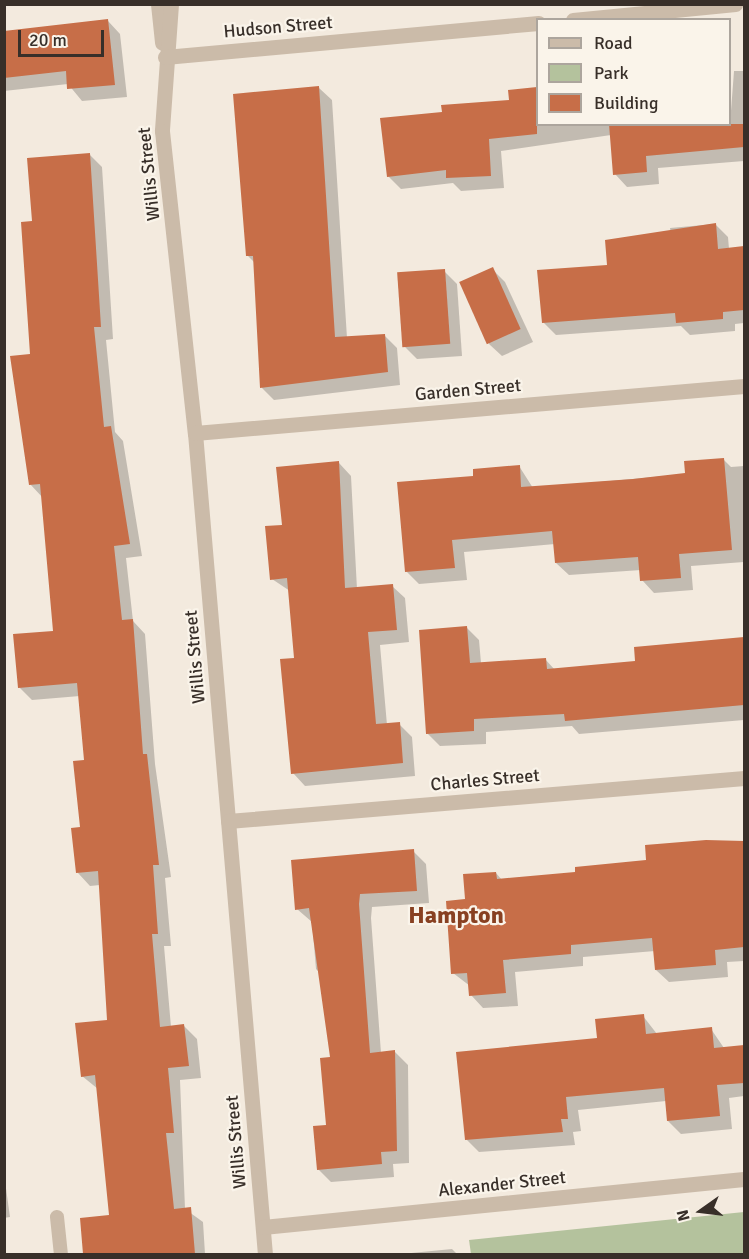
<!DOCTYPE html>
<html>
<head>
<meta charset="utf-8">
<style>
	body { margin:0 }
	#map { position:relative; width:749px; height:1259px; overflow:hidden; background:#f3eade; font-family:Signika,sans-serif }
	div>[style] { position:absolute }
	.green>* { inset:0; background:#b4c29d }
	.shadow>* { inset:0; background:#0003 }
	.building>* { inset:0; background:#c76e48; transform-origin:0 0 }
	.service>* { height:14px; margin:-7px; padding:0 7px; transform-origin:7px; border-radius:7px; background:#cbbba9 }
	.minor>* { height:15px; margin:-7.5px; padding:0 7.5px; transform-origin:7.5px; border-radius:7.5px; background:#cbbba9 }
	span { translate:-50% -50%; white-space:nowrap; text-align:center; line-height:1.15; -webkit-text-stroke:4.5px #faf4ea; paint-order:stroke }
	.street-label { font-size:18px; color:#382f29 }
	.district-label { font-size:24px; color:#884021; font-weight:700 }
	.frame { position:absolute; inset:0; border:6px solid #382f29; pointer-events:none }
	.legend { position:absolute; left:536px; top:18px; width:195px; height:108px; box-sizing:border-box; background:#faf4ea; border:2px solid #aca59d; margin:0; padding:8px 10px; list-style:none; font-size:18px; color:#382f29 }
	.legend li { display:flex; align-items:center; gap:12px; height:30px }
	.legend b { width:30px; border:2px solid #aca59d }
	.north { position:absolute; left:671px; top:1181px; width:60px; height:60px; -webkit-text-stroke:4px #faf4ea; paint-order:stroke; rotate:256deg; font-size:16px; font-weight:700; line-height:24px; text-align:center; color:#382f29 }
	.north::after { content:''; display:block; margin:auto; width:21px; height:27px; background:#382f29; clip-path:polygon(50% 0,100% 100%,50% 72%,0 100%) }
	.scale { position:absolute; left:18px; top:30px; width:86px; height:27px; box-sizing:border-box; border:3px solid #382f29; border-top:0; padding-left:8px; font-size:18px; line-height:21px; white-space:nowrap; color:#382f29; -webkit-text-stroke:4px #faf4ea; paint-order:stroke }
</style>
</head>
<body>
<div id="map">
	<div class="green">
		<i style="clip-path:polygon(744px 1212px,744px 1254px,471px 1254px,469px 1240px)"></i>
	</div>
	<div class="shadow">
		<i style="clip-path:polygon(108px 21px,120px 34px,127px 97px,82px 101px,68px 84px,4px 91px,4px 35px)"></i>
		<i style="clip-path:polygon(734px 71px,744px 71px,744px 161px,658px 168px,659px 184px,627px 187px,615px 174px,611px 135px,501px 151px,504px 188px,461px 191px,453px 183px,401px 189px,388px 176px,443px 113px,511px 101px,510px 92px,538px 89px,538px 124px,730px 124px)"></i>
		<i style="clip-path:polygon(319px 88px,332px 100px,347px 338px,384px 335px,397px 348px,400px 385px,274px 400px,262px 388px,255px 263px,248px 256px)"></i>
		<i style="clip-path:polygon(89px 154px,102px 167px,113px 339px,106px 340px,115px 432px,123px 441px,142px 556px,126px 558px,133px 621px,145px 634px,155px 764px,171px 877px,165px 878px,171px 946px,164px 946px,171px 1027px,184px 1026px,197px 1039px,201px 1078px,180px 1080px,185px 1209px,203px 1222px,205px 1254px,86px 1254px,81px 1219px,110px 1216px,98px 1089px,82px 1076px,109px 1021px,100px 885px,90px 886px,78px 873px,85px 761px,80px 696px,32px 700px,19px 687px,55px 632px,43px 498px,30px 484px,34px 222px)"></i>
		<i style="clip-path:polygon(715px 224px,728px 237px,729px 249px,744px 248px,744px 323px,735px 324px,735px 331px,690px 335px,681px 326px,556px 335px,543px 322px,608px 266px,671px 236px,670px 228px)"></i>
		<i style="clip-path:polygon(492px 269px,505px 282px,533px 342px,502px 356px,489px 344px)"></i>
		<i style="clip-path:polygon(444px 271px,457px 284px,462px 356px,417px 359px,404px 346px)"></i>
		<i style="clip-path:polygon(724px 460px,731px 467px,744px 466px,744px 562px,691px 566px,693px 590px,654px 593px,642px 580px,641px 570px,569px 575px,556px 563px,555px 544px,464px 552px,467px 580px,419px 584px,406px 571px,475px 477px,519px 466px,533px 488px,687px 474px)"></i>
		<i style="clip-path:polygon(339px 463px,351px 476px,357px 589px,392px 586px,405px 598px,409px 642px,380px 645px,387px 725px,399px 724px,412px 737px,415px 776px,305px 786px,293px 773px,296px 659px,290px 591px,272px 579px,283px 526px)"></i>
		<i style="clip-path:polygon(467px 628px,479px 640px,481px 663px,545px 659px,555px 670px,637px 663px,636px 649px,744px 640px,744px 720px,579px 734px,572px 726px,486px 732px,486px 744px,440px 746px,427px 733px)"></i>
		<i style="clip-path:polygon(744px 841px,744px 961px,727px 962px,728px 977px,669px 982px,656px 970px,655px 951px,583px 957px,583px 966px,515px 972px,518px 1006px,483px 1008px,471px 995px,470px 986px,453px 973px,467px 900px,496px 873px,502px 880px,577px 873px,647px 862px,706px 842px)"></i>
		<i style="clip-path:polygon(413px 851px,426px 864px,429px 903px,372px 907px,371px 918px,381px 1053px,395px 1052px,408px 1065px,409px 1163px,393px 1164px,394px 1177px,331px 1182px,318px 1169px,328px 1126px,331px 1058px,323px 976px,316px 969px,312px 922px,297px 909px)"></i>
		<i style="clip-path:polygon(643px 1016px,657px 1034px,711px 1029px,724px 1048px,744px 1047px,744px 1096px,729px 1098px,732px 1129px,681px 1134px,668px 1121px,666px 1101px,578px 1110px,581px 1131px,573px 1132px,575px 1145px,479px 1152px,466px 1139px,598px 1040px)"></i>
		<i style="clip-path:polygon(4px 1174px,10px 1217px,4px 1218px)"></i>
		<i style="clip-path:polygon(452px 1249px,457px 1254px,401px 1254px)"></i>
	</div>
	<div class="building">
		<i style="clip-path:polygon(108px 19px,115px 85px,67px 89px,66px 71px,4px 78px,4px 31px)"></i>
		<i style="clip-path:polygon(319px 86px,335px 337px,385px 334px,388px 372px,260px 388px,253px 256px,246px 256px,233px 94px)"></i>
		<i style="clip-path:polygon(537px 87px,537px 134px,489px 139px,491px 176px,446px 178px,446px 170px,387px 177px,380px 118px,442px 112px,441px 105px,509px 100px,508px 90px)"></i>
		<i style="clip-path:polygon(609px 124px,744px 124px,744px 147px,646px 156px,647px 172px,613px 175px)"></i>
		<i style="clip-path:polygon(90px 153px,101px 327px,94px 327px,104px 427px,111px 426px,130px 544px,114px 546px,122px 620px,133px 619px,143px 754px,147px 754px,159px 865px,153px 865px,158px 934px,152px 934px,160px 1027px,184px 1024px,189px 1066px,168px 1068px,174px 1133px,166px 1133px,174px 1209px,191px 1207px,195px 1254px,83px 1254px,80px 1218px,109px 1215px,95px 1075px,81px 1077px,75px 1023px,107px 1020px,98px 871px,76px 873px,71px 828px,80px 827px,73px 761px,84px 760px,77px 683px,18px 688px,13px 634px,53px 631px,40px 484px,29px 485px,10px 356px,30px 354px,21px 222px,32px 221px,27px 158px)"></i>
		<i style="clip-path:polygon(716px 223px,718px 249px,744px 246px,744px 310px,723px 312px,723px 319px,676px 323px,675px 313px,542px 323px,537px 270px,607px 265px,605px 240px)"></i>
		<i style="left:493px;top:267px;width:68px;height:37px;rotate:66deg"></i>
		<i style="left:445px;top:269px;width:75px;height:48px;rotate:86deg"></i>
		<i style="clip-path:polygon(724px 458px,732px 550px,679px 554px,681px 578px,640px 581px,638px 557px,555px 563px,552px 531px,452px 540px,455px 568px,405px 572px,397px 482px,473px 476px,473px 469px,520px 465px,521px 487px,633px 479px,685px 473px,684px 461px)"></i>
		<i style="clip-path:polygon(339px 461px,345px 588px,393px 584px,397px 630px,368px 632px,376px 724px,400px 722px,403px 763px,291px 774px,280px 659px,294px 658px,287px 578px,270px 580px,265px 526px,282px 525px,276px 467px)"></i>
		<i style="clip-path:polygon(467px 626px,470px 663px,546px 658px,547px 669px,635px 661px,634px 647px,744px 637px,744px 705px,565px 721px,564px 714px,474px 719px,474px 731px,426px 734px,419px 630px)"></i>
		<i style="clip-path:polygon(706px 840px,744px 841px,744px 947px,715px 950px,716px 965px,655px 970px,652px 938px,571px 945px,571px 954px,503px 960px,506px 993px,469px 996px,467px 973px,451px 974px,446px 901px,465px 899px,463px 874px,496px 872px,497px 879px,575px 872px,575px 867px,646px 860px,645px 845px)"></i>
		<i style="clip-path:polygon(414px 849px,417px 891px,360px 894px,359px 904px,370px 1053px,395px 1050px,397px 1151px,381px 1152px,382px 1164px,317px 1170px,313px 1126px,326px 1125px,320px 1058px,330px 1057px,309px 908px,295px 910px,291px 860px)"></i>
		<i style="clip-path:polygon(644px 1014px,646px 1034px,712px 1027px,714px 1048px,744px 1045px,744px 1083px,717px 1085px,720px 1116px,667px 1121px,664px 1088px,566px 1097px,568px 1119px,561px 1119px,563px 1132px,465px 1140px,456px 1052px,597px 1038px,595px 1019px)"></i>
	</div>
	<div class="service">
		<i style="left:57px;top:1217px;width:37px;rotate:84deg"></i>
	</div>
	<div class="minor">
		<i style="left:158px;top:4px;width:39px;rotate:84deg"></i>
		<i style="left:171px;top:4px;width:127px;rotate:94.1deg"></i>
		<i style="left:162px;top:131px;width:304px;rotate:83.8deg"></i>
		<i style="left:195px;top:433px;width:824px;rotate:85.13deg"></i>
		<i style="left:573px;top:20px;width:163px;rotate:-5.6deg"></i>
		<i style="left:165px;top:57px;width:375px;rotate:-5.2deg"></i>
		<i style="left:195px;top:433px;width:551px;rotate:-4.89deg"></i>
		<i style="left:228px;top:821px;width:518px;rotate:-4.76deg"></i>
		<i style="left:263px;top:1227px;width:483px;rotate:-5.7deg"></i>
	</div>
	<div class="street-label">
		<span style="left:278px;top:27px;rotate:-5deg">Hudson Street</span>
		<span style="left:149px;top:174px;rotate:-96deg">Willis Street</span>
		<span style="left:468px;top:390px;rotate:-5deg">Garden Street</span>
		<span style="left:195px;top:657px;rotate:-95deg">Willis Street</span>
		<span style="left:485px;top:780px;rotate:-5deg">Charles Street</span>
		<span style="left:236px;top:1142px;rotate:-95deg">Willis Street</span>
		<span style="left:502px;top:1184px;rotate:-6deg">Alexander Street</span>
	</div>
	<div class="district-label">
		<span style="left:456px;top:916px">Hampton</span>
	</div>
	<div class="frame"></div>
	<ul class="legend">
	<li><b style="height:8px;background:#cbbba9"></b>Road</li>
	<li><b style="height:16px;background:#b4c29d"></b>Park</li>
	<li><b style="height:16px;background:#c76e48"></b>Building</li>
	</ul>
	<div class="north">N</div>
	<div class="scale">20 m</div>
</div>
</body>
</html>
